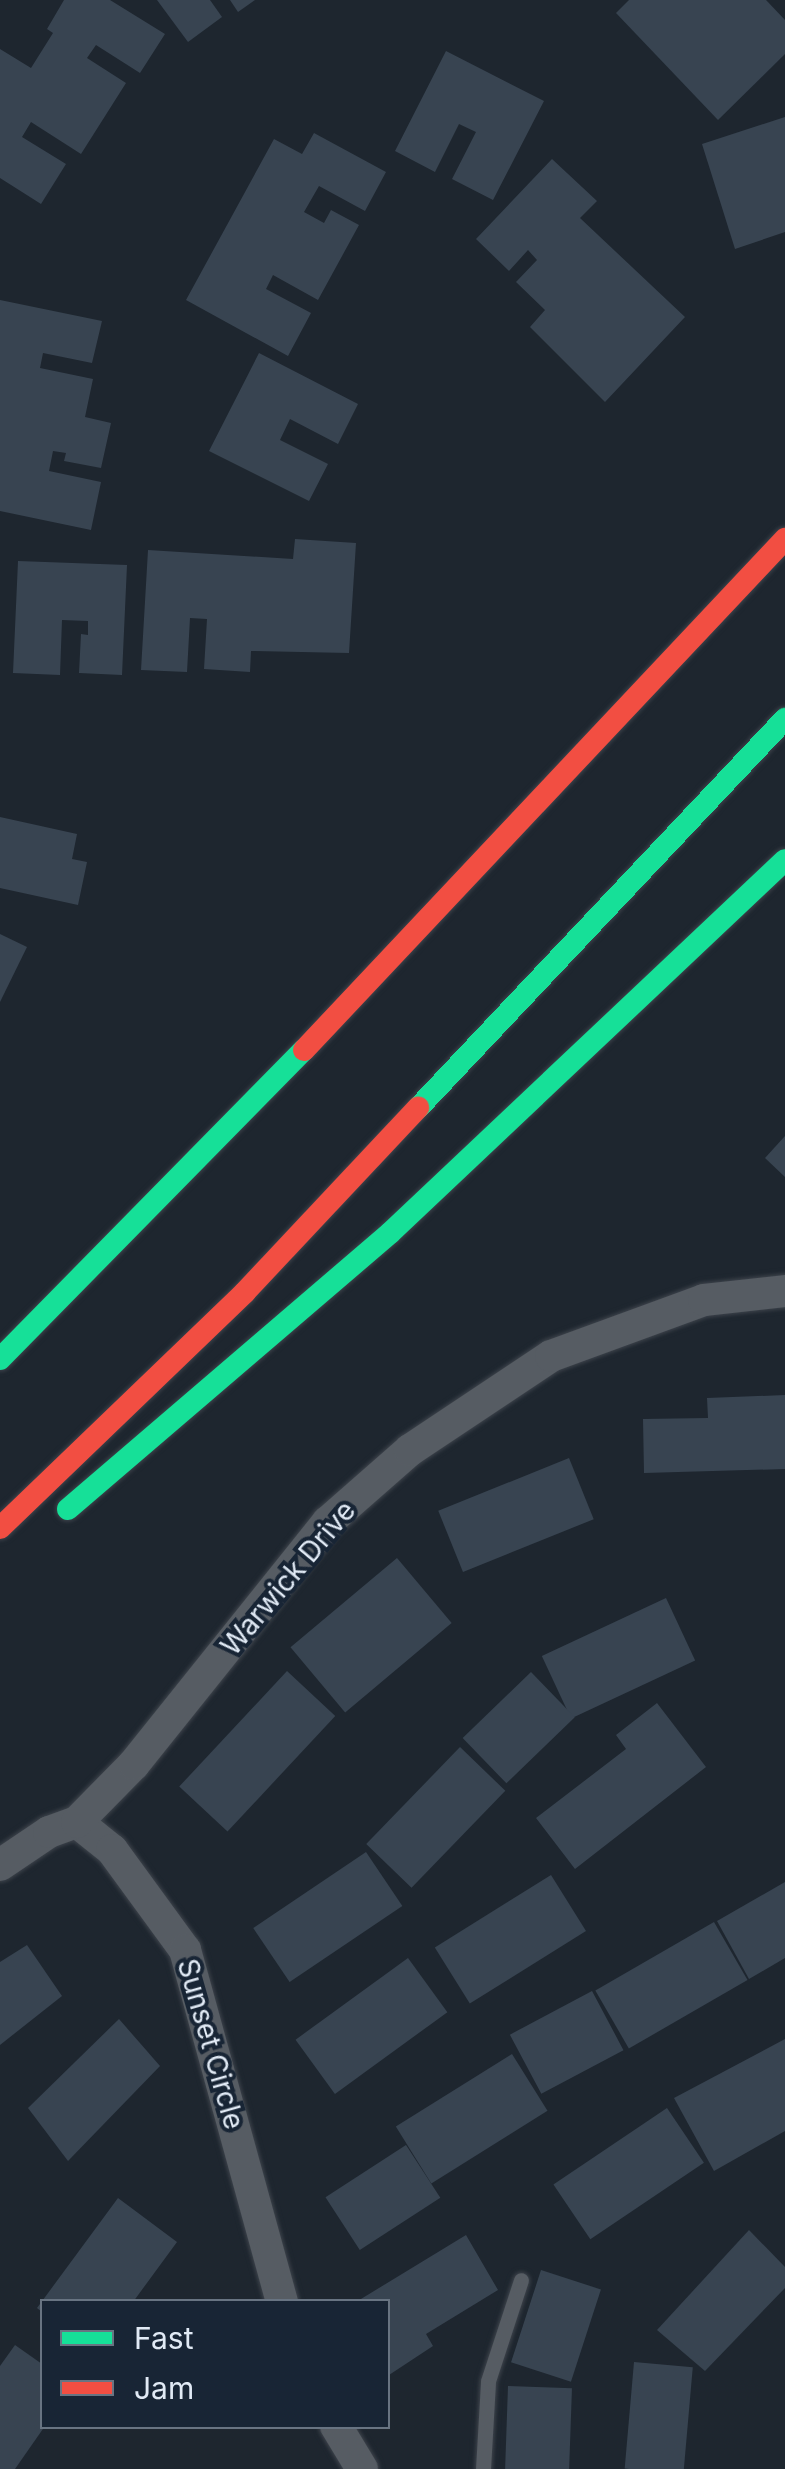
<!DOCTYPE html>
<html>
<head>
<meta charset="utf-8">
<style>
	body { margin:0 }
	#map { position:relative; width:785px; height:2469px; overflow:hidden; background:#1e262f; font-family:Inter,sans-serif }
	div>[style] { position:absolute }
	.building>* { inset:0; background:#384451; transform-origin:0 0 }
	.roads { filter:drop-shadow(0 0 2px #3d434b) drop-shadow(0 0 2px #3d434b) }
	.lane>* { height:15px; margin:-7.5px; padding:0 7.5px; transform-origin:7.5px; border-radius:7.5px; background:#565c63 }
	.street>* { height:32px; margin:-16px; padding:0 16px; transform-origin:16px; border-radius:16px; background:#565c63 }
	.fast>* { height:22px; margin:-11px; padding:0 11px; transform-origin:11px; border-radius:11px; background:#16e098 }
	.jam>* { height:22px; margin:-11px; padding:0 11px; transform-origin:11px; border-radius:11px; background:#f24e42 }
	span { translate:-50% -50%; white-space:nowrap; text-align:center; line-height:1.15; -webkit-text-stroke:8px #182535; paint-order:stroke }
	.street-label { font-size:28px; color:#e1eaf5 }
	.legend { position:absolute; left:40px; top:2299px; width:350px; height:130px; box-sizing:border-box; background:#182535; border:2px solid #687482; margin:0; padding:12px 18px; list-style:none; font-size:30px; color:#e1eaf5 }
	.legend li { display:flex; align-items:center; gap:20px; height:50px }
	.legend b { width:50px; border:2px solid #687482 }
</style>
</head>
<body>
<div id="map">
	<div class="building">
		<i style="clip-path:polygon(64px 0,110px 0,165px 34px,140px 73px,96px 45px,87px 58px,126px 83px,81px 154px,31px 122px,22px 137px,66px 164px,41px 204px,0 178px,0 49px,31px 68px,53px 33px,47px 29px)"></i>
		<i style="clip-path:polygon(157px 0,210px 0,222px 17px,188px 42px)"></i>
		<i style="clip-path:polygon(230px 0,255px 0,238px 12px)"></i>
		<i style="clip-path:polygon(629px 0,766px 0,785px 20px,785px 54px,718px 120px,616px 13px)"></i>
		<i style="clip-path:polygon(446px 51px,544px 101px,493px 200px,452px 179px,476px 132px,459px 124px,435px 172px,395px 151px)"></i>
		<i style="clip-path:polygon(785px 117px,785px 232px,735px 249px,702px 144px)"></i>
		<i style="clip-path:polygon(314px 133px,386px 172px,365px 211px,319px 186px,304px 212px,324px 223px,331px 210px,359px 225px,318px 300px,273px 275px,266px 289px,311px 313px,288px 356px,186px 300px,274px 139px,302px 154px)"></i>
		<i style="clip-path:polygon(552px 159px,597px 201px,580px 218px,685px 317px,605px 402px,530px 327px,545px 310px,516px 282px,537px 260px,528px 250px,509px 271px,476px 239px)"></i>
		<i style="clip-path:polygon(0 300px,102px 321px,92px 363px,43px 353px,40px 368px,93px 379px,85px 417px,111px 423px,101px 468px,64px 461px,66px 453px,53px 451px,49px 471px,101px 482px,91px 530px,0 511px)"></i>
		<i style="clip-path:polygon(259px 353px,358px 404px,338px 444px,290px 419px,280px 440px,328px 464px,309px 501px,209px 451px)"></i>
		<i style="clip-path:polygon(295px 539px,356px 543px,349px 653px,251px 651px,250px 672px,204px 669px,207px 619px,190px 618px,187px 672px,141px 670px,148px 550px,293px 559px)"></i>
		<i style="clip-path:polygon(18px 561px,127px 565px,122px 675px,79px 673px,81px 634px,88px 635px,88px 621px,62px 620px,60px 675px,13px 673px)"></i>
		<i style="clip-path:polygon(0 817px,77px 834px,72px 859px,87px 862px,78px 905px,0 888px)"></i>
		<i style="clip-path:polygon(0 934px,27px 947px,0 1002px)"></i>
		<i style="clip-path:polygon(785px 1136px,785px 1177px,765px 1158px)"></i>
		<i style="clip-path:polygon(785px 1395px,785px 1469px,644px 1473px,643px 1419px,708px 1418px,707px 1398px)"></i>
		<i style="left:569px;top:1458px;width:66px;height:141px;rotate:68deg"></i>
		<i style="left:397px;top:1558px;width:85px;height:139px;rotate:50deg"></i>
		<i style="left:666px;top:1598px;width:69px;height:137px;rotate:65deg"></i>
		<i style="left:287px;top:1671px;width:66px;height:158px;rotate:43deg"></i>
		<i style="left:531px;top:1672px;width:63px;height:95px;rotate:46deg"></i>
		<i style="clip-path:polygon(657px 1703px,706px 1767px,575px 1869px,536px 1818px,626px 1749px,616px 1735px)"></i>
		<i style="left:460px;top:1747px;width:63px;height:135px;rotate:44deg"></i>
		<i style="left:366px;top:1852px;width:65px;height:136px;rotate:56deg"></i>
		<i style="left:551px;top:1875px;width:66px;height:137px;rotate:58deg"></i>
		<i style="clip-path:polygon(785px 1882px,785px 1958px,749px 1979px,717px 1921px)"></i>
		<i style="left:714px;top:1922px;width:67px;height:137px;rotate:60deg"></i>
		<i style="clip-path:polygon(27px 1945px,62px 1996px,0 2045px,0 1962px)"></i>
		<i style="left:408px;top:1958px;width:67px;height:139px;rotate:54deg"></i>
		<i style="left:592px;top:1991px;width:67px;height:93px;rotate:62deg"></i>
		<i style="clip-path:polygon(119px 2019px,160px 2066px,68px 2161px,28px 2108px)"></i>
		<i style="clip-path:polygon(785px 2039px,785px 2131px,714px 2171px,674px 2098px)"></i>
		<i style="left:512px;top:2054px;width:67px;height:137px;rotate:58deg"></i>
		<i style="left:667px;top:2108px;width:66px;height:137px;rotate:56deg"></i>
		<i style="left:406px;top:2145px;width:63px;height:96px;rotate:57deg"></i>
		<i style="clip-path:polygon(118px 2198px,177px 2242px,133px 2302px,42px 2302px,42px 2312px,37px 2308px)"></i>
		<i style="clip-path:polygon(749px 2230px,785px 2267px,785px 2288px,705px 2371px,657px 2330px)"></i>
		<i style="clip-path:polygon(466px 2235px,498px 2290px,426px 2334px,433px 2346px,389px 2375px,388px 2302px,356px 2302px)"></i>
		<i style="left:541px;top:2270px;width:63px;height:97px;rotate:18deg"></i>
		<i style="clip-path:polygon(15px 2345px,42px 2364px,45px 2426px,15px 2469px,0 2469px,0 2366px)"></i>
		<i style="left:634px;top:2362px;width:59px;height:107px;rotate:5deg"></i>
		<i style="left:508px;top:2386px;width:64px;height:83px;rotate:2deg"></i>
	</div>
	<div class="roads">
		<div class="lane">
			<i style="left:483px;top:2469px;width:88px;rotate:-86.7deg"></i>
			<i style="left:488px;top:2381px;width:106px;rotate:-71.9deg"></i>
		</div>
		<div class="street">
			<i style="left:77px;top:1822px;width:45px;rotate:38.7deg"></i>
			<i style="left:112px;top:1850px;width:124px;rotate:53.9deg"></i>
			<i style="left:185px;top:1950px;width:365px;rotate:74.6deg"></i>
			<i style="left:0;top:1865px;width:59px;rotate:-34deg"></i>
			<i style="left:49px;top:1832px;width:30px;rotate:-20deg"></i>
			<i style="left:77px;top:1822px;width:81px;rotate:-45.5deg"></i>
			<i style="left:134px;top:1764px;width:310px;rotate:-51.3deg"></i>
			<i style="left:328px;top:1522px;width:109px;rotate:-41.3deg"></i>
			<i style="left:410px;top:1450px;width:169px;rotate:-33.7deg"></i>
			<i style="left:551px;top:1356px;width:163px;rotate:-20.1deg"></i>
			<i style="left:704px;top:1300px;width:81px;rotate:-6.3deg"></i>
			<i style="left:336px;top:2426px;width:50px;rotate:58.8deg"></i>
		</div>
		<div class="fast">
			<i style="left:418px;top:1108px;width:535px;rotate:-46.67deg"></i>
			<i style="left:0;top:1359px;width:433px;rotate:-45.5deg"></i>
			<i style="left:68px;top:1509px;width:424px;rotate:-40.6deg"></i>
			<i style="left:390px;top:1233px;width:543px;rotate:-43.36deg"></i>
		</div>
		<div class="jam">
			<i style="left:304px;top:1050px;width:702px;rotate:-46.73deg"></i>
			<i style="left:0;top:1528px;width:340px;rotate:-43.9deg"></i>
			<i style="left:245px;top:1292px;width:253px;rotate:-46.8deg"></i>
		</div>
	</div>
	<div class="street-label">
		<span style="left:288px;top:1578px;rotate:-50deg">Warwick Drive</span>
		<span style="left:211px;top:2044px;rotate:74deg">Sunset Circle</span>
	</div>
	<ul class="legend">
	<li><b style="height:12px;background:#16e098"></b>Fast</li>
	<li><b style="height:12px;background:#f24e42"></b>Jam</li>
	</ul>
</div>
</body>
</html>
